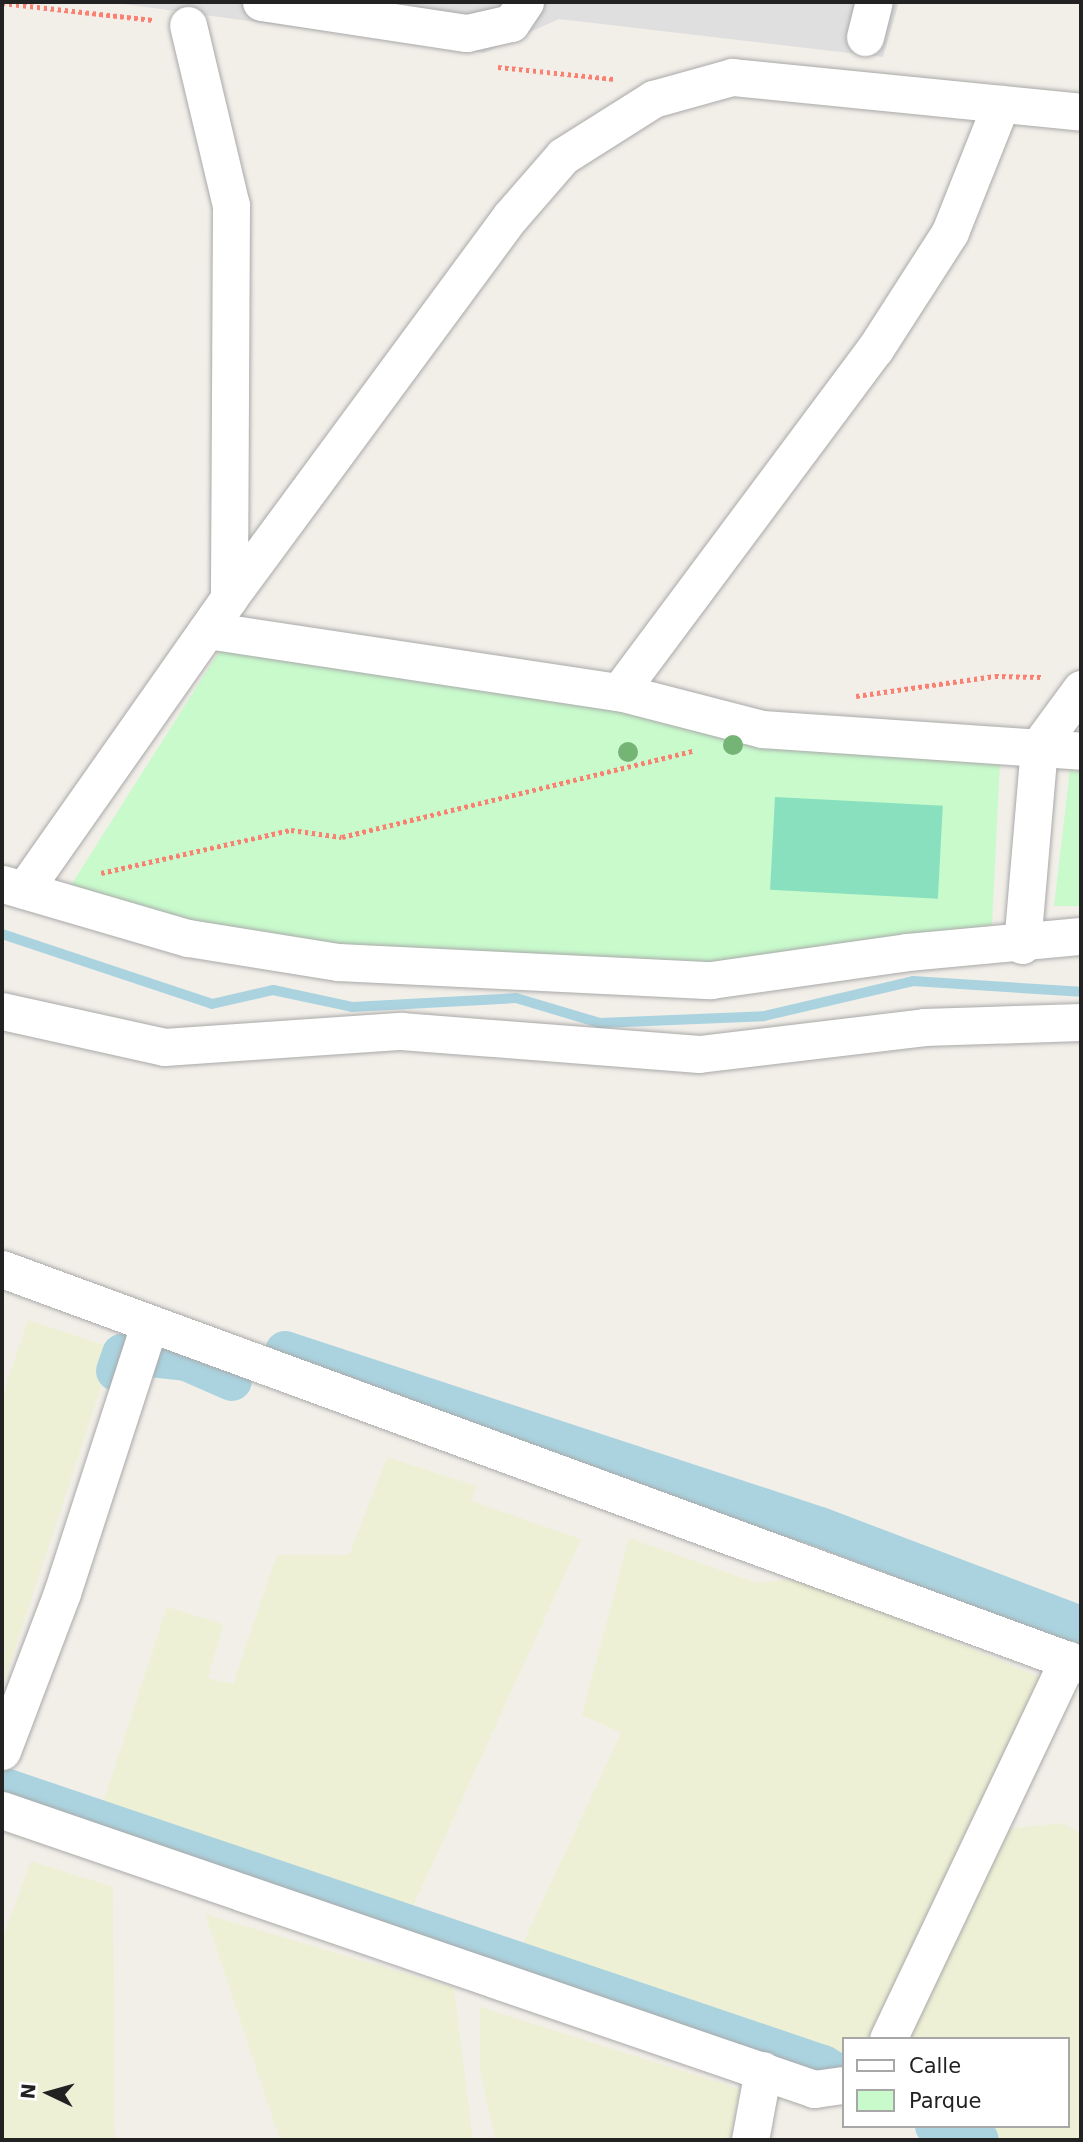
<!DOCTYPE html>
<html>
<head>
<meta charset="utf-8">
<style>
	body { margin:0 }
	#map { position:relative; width:1083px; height:2142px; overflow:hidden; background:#f2efe9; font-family:"DejaVu Sans",sans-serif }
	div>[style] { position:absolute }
	.residential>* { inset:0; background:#e0dfdf }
	.farmland>* { inset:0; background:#eef0d5 }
	.park>* { inset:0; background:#c8facc }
	.pitch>* { inset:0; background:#88e0be; transform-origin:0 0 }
	.stream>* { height:10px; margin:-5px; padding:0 5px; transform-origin:5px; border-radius:5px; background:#aad3df }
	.canal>* { height:40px; margin:-20px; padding:0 20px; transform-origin:20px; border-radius:20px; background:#aad3df }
	.path>* { height:4.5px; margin-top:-2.25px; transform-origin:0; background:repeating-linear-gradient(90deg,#fa8072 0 3.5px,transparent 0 7px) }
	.roads { filter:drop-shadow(0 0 2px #a9a9a9) drop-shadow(0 0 2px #a9a9a9) }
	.minor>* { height:37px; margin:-18.5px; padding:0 18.5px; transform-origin:18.5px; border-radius:18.5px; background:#fff }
	.trees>* { width:20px; height:20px; margin:-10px; border-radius:50%; background:#74b475 }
	span { translate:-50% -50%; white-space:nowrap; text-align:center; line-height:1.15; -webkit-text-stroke:5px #fff; paint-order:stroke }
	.frame { position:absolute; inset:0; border:4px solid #222; pointer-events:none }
	.legend { position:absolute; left:842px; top:2037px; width:228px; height:91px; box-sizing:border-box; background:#fff; border:2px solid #a7a7a7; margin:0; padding:9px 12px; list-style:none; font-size:21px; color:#222 }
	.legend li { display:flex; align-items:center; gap:14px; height:35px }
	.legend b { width:35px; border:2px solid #a7a7a7 }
	.north { position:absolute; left:14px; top:2058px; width:70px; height:70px; -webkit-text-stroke:5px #fff; paint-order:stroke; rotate:275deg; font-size:19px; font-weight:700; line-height:28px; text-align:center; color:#222 }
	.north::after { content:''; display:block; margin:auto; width:24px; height:32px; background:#222; clip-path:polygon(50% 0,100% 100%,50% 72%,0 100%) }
</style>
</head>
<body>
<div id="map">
	<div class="residential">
		<i style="clip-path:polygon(109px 2px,899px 2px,883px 57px,559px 19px,484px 53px)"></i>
	</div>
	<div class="farmland">
		<i style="clip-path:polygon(28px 1320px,114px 1348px,2px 1688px,2px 1398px)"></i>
		<i style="clip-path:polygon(387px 1457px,477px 1486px,471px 1501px,581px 1539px,411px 1911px,101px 1809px,167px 1607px,223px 1624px,208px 1678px,233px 1684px,277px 1555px,349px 1555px)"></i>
		<i style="clip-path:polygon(629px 1538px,757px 1583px,802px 1578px,1042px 1678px,877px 2030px,869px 2039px,843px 2039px,843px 2062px,522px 1945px,621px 1733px,582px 1715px)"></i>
		<i style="clip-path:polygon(1062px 1823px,1081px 1833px,1081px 2140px,1008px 2140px,963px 2126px,1067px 2126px,1067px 2039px,897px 2039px,1003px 1829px)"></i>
		<i style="clip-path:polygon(31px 1861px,113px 1887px,115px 2140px,2px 2140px,2px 1940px)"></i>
		<i style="clip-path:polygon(205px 1914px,454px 1988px,473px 2140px,280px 2140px)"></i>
		<i style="clip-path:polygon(480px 2007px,740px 2089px,730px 2140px,495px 2140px,480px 2070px)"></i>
	</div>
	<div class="park">
		<i style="clip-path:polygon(220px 650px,1000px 762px,992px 925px,705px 968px,390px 952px,186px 927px,71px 885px)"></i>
		<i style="clip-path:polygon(1070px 770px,1081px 772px,1081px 906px,1054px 906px)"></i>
	</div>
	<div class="pitch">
		<i style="left:775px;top:797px;width:168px;height:93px;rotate:3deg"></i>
	</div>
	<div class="stream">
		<i style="left:2px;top:934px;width:221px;rotate:18.4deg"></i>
		<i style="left:212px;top:1004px;width:63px;rotate:-12.9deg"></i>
		<i style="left:273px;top:990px;width:81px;rotate:12.1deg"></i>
		<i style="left:352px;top:1007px;width:164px;rotate:-3.1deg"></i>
		<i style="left:516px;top:998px;width:88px;rotate:16.6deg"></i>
		<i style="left:600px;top:1023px;width:164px;rotate:-2.4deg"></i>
		<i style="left:764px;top:1016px;width:153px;rotate:-13.2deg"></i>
		<i style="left:913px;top:981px;width:168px;rotate:3.7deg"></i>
	</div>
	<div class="canal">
		<i style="left:285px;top:1351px;width:563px;rotate:18.21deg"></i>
		<i style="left:820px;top:1527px;width:279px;rotate:20.8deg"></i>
		<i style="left:116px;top:1371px;width:18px;rotate:-71deg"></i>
		<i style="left:122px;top:1354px;width:64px;rotate:6.2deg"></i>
		<i style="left:186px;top:1361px;width:50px;rotate:23.5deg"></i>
		<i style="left:2px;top:1787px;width:867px;rotate:18.71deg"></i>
		<i style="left:823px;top:2065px;width:23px;rotate:31deg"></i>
		<i style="left:935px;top:2126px;width:46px;rotate:17.7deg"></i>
	</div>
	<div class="path">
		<i style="left:2px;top:3px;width:152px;rotate:6.4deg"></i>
		<i style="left:498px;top:67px;width:118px;rotate:5.9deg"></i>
		<i style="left:856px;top:696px;width:140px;rotate:-8.2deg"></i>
		<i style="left:995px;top:676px;width:47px;rotate:1.2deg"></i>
		<i style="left:101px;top:873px;width:195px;rotate:-12.8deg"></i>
		<i style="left:291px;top:830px;width:51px;rotate:7.8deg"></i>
		<i style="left:342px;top:837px;width:361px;rotate:-13.8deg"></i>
	</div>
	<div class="roads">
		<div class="minor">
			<i style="left:261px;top:2px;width:208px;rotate:8.6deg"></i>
			<i style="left:467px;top:33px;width:45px;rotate:-12.8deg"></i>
			<i style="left:511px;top:23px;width:25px;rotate:-56deg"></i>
			<i style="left:188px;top:25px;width:185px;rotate:76.6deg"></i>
			<i style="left:231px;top:205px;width:393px;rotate:90.3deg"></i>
			<i style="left:865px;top:37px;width:36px;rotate:-76deg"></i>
			<i style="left:207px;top:630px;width:417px;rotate:8.6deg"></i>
			<i style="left:619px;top:692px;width:148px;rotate:14.5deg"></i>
			<i style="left:762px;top:729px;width:320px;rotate:3.9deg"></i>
			<i style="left:619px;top:692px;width:428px;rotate:-53.3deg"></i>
			<i style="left:875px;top:349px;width:139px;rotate:-57.3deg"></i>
			<i style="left:950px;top:232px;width:138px;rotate:-68.3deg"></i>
			<i style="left:3px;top:884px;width:193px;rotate:16.3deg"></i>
			<i style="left:188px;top:938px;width:152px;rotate:9.1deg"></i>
			<i style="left:338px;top:962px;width:373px;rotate:2.8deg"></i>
			<i style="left:711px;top:980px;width:198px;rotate:-8.1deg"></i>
			<i style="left:907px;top:952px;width:175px;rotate:-5.3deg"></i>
			<i style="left:24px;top:890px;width:357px;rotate:-54.9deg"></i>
			<i style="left:229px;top:598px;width:473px;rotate:-53.6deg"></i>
			<i style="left:510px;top:217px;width:81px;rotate:-49deg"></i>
			<i style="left:563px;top:156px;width:107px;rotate:-32.3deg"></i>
			<i style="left:653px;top:99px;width:82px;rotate:-15.6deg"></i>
			<i style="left:732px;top:77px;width:351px;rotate:5.7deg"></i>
			<i style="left:1022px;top:945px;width:200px;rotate:-85.1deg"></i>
			<i style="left:1039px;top:746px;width:71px;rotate:-53.6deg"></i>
			<i style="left:2px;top:1011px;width:166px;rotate:12.5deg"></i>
			<i style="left:164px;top:1047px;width:238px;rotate:-3.9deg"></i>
			<i style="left:401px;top:1031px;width:299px;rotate:4.4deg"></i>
			<i style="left:699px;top:1054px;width:227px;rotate:-6.8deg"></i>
			<i style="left:924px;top:1027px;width:157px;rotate:-1.8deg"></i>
			<i style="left:2px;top:1269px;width:1149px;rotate:20.15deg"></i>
			<i style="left:2px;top:1751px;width:169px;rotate:-69.2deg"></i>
			<i style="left:62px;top:1593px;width:282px;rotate:-72deg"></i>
			<i style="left:2px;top:1810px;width:859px;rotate:18.96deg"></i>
			<i style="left:814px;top:2089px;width:29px;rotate:-8deg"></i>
			<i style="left:888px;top:2039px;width:420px;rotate:-64.6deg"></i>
			<i style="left:750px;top:2140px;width:71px;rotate:-79.5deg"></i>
		</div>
	</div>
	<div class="trees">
		<i style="left:733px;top:745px"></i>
		<i style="left:628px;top:752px"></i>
	</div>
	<div class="frame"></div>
	<ul class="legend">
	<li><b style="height:9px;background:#fff"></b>Calle</li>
	<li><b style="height:19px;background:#c8facc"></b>Parque</li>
	</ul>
	<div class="north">N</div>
</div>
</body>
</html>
